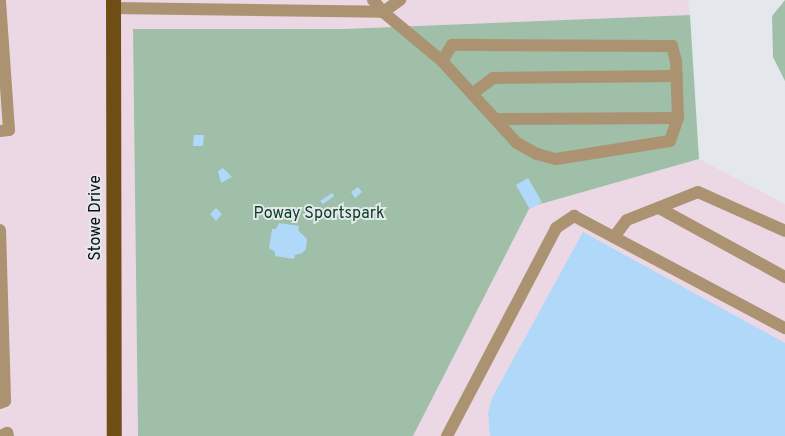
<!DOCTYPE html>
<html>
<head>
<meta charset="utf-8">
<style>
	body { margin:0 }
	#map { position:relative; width:785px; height:436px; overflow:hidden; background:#e4e8ec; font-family:Overpass,sans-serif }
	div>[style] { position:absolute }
	.industrial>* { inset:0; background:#ecd7e5 }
	.green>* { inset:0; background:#9fbfa9 }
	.building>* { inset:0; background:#b0d8f9; transform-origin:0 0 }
	.minor>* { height:12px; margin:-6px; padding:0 6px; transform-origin:6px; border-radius:6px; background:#ab9371 }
	.major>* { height:15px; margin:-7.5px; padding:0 7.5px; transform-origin:7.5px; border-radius:7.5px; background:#6f4e15 }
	span { translate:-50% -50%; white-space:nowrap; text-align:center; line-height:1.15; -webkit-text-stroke:4px #e4e8ec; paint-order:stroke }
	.park-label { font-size:16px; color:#063d21 }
	.street-label { font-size:16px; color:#0d0e10 }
</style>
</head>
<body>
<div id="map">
	<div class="industrial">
		<i style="clip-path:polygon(0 0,688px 0,690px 15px,344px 29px,133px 29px,138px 436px,0 436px)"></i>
		<i style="clip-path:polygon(699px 159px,785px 204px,785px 436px,412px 436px,530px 207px)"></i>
	</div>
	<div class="green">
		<i style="clip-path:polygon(785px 0,785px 81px,773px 57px,772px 16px)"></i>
		<i style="clip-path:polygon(690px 15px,699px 159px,530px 207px,413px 436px,138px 436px,133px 29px,344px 29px)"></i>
	</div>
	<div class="building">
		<i style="clip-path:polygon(194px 135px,204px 135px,203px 146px,193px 146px)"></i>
		<i style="clip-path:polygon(223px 168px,232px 177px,221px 183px,218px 171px)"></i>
		<i style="left:528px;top:178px;width:28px;height:14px;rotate:60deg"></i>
		<i style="clip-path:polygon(358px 187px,362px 192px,355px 198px,351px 192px)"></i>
		<i style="left:332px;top:193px;width:4px;height:14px;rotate:56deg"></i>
		<i style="clip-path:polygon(216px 208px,222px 214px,216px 221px,210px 214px)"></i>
		<i style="clip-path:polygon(342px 208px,344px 210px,333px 219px,331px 216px)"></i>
		<i style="clip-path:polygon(279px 223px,299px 226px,298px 230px,307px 239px,306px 249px,302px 253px,295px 255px,294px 259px,275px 256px,275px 252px,269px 248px,272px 229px,276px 229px)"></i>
		<i style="clip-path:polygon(583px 232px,785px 343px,785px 436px,490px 436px,488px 413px,492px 398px)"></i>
	</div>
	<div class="minor">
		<i style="left:373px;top:0;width:16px;rotate:50deg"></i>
		<i style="left:383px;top:12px;width:77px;rotate:39.7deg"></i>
		<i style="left:442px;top:61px;width:111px;rotate:47.6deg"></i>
		<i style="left:517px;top:143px;width:23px;rotate:29deg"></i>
		<i style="left:537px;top:154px;width:20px;rotate:15deg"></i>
		<i style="left:556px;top:159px;width:115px;rotate:-9deg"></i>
		<i style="left:670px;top:141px;width:24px;rotate:-71deg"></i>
		<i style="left:678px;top:118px;width:57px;rotate:-92deg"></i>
		<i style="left:676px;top:61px;width:16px;rotate:-105deg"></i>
		<i style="left:672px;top:46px;width:220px;rotate:-179.7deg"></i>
		<i style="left:452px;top:45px;width:19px;rotate:122deg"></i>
		<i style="left:113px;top:8px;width:270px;rotate:0.8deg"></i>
		<i style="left:383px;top:12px;width:21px;rotate:-35deg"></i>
		<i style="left:472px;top:94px;width:26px;rotate:-37deg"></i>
		<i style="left:493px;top:78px;width:184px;rotate:-0.6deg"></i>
		<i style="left:495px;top:119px;width:183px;rotate:-0.3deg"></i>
		<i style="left:0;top:131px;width:9px;rotate:-6deg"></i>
		<i style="left:9px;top:130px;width:130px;rotate:-94deg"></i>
		<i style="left:659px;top:208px;width:144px;rotate:28.7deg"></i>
		<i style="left:0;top:230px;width:171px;rotate:88.3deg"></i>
		<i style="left:5px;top:401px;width:5px;rotate:158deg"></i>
		<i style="left:614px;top:237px;width:21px;rotate:-53deg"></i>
		<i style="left:627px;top:220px;width:76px;rotate:-21.5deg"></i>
		<i style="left:698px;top:192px;width:95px;rotate:24.1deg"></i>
		<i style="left:0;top:436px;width:8px;rotate:-23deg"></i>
		<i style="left:7px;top:433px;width:3px;rotate:72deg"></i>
		<i style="left:447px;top:436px;width:235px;rotate:-62.3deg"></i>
		<i style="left:556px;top:228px;width:22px;rotate:-34deg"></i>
		<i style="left:574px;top:216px;width:239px;rotate:28deg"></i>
	</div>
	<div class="major">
		<i style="left:113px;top:0;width:436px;rotate:89.9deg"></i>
	</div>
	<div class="park-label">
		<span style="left:319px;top:214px">Poway Sportspark</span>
	</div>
	<div class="street-label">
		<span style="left:96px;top:218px;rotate:-90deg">Stowe Drive</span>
	</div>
</div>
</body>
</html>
